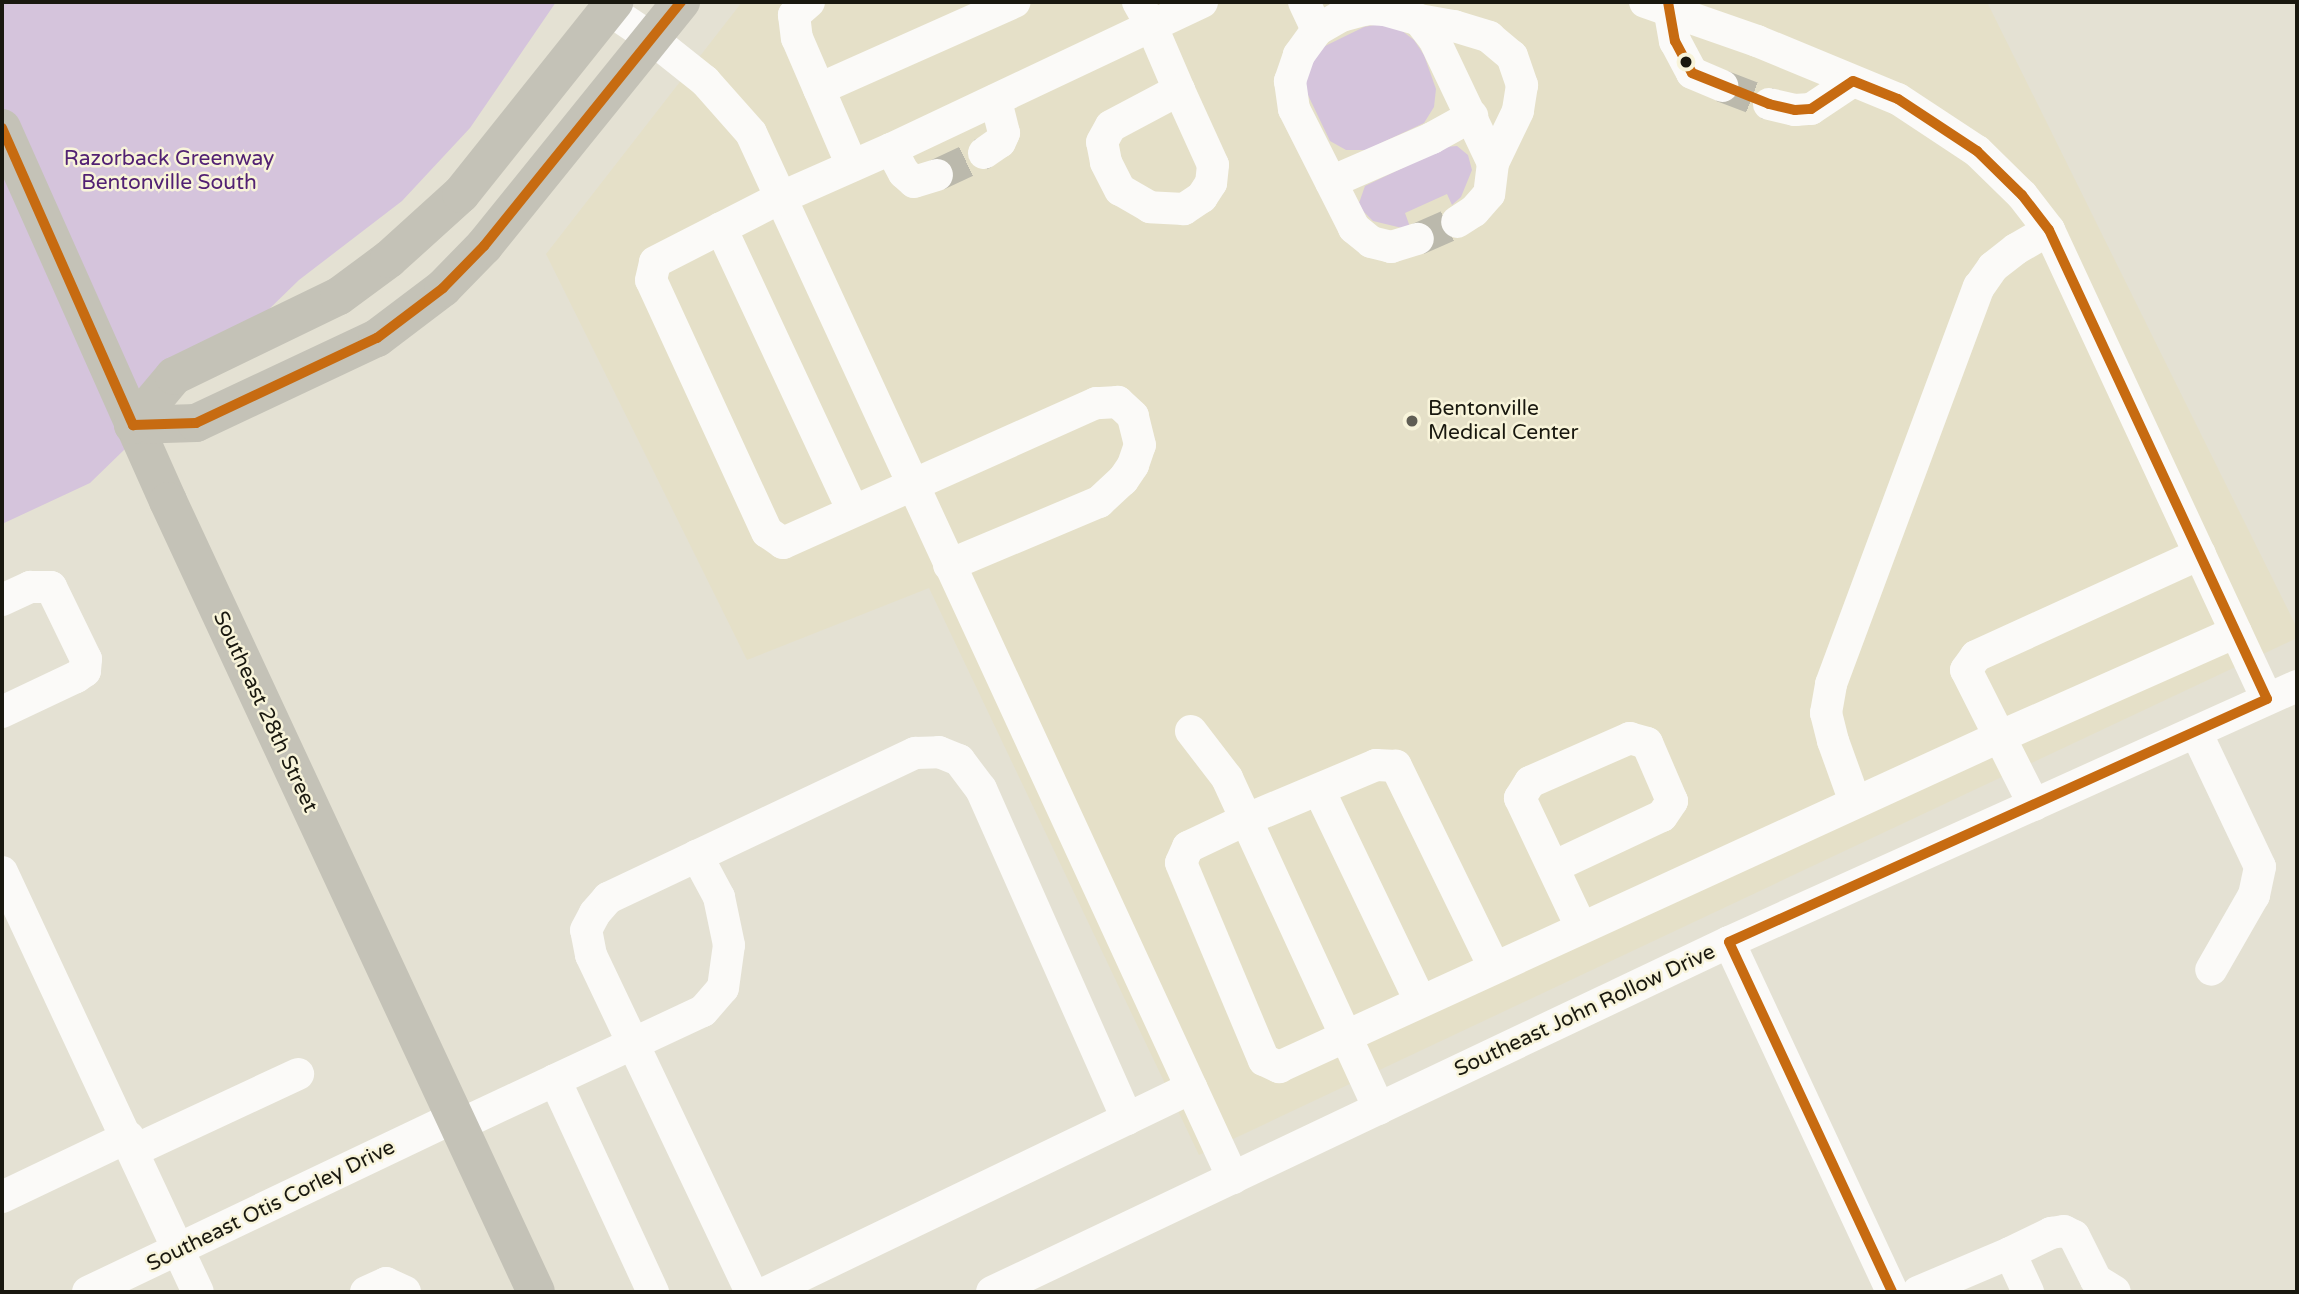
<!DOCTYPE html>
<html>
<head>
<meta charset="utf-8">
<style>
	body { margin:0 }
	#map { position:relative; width:2299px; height:1294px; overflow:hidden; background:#e4e1d3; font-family:"Varela Round",sans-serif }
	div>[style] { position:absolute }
	.built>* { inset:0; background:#e5e0c8 }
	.green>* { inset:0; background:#d5c4dc }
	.minor-tunnel>* { height:32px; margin-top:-16px; transform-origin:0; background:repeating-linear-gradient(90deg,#bbb9ac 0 32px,transparent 0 48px) }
	.minor>* { height:32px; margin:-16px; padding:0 16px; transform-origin:16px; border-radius:16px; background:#fbfaf8 }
	.major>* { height:38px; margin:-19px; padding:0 19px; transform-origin:19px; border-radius:19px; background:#c4c2b7 }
	.bus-1>* { height:10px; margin:-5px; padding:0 5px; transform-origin:5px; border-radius:5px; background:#c76b11 }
	.dots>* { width:19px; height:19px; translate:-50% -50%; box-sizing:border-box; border:4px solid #f8f4da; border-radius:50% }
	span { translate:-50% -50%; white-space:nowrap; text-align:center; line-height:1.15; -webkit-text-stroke:5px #f8f4da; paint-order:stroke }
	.park-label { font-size:21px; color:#522173 }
	.poi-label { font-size:21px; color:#19180f }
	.left { translate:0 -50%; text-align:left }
	.street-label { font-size:21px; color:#19180f }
	.frame { position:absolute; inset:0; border:4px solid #19180f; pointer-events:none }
</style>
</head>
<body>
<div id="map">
	<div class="built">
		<i style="clip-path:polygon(742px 2px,1987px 2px,2297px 628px,2297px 638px,1199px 1155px,929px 588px,747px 660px,546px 254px)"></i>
	</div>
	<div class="green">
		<i style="clip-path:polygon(2px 2px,556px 2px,470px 128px,402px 201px,299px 280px,90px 483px,2px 524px)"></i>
		<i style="clip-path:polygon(1379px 24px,1397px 27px,1414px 40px,1424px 55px,1436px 89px,1434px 107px,1424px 123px,1366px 150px,1346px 150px,1330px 141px,1306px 91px,1306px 75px,1312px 59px,1323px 47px,1364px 27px)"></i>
		<i style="clip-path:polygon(1457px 146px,1468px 155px,1472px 170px,1461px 197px,1452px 205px,1447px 194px,1405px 213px,1410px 227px,1402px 228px,1373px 221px,1363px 211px,1359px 203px,1365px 186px,1446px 147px)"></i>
	</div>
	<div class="minor-tunnel">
		<i style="left:1722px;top:86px;width:50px;rotate:21deg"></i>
		<i style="left:937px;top:175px;width:52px;rotate:-25.1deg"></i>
		<i style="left:1418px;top:239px;width:43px;rotate:-23.6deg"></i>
	</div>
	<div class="minor">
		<i style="left:809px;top:2px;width:20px;rotate:139deg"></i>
		<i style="left:794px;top:15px;width:23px;rotate:83deg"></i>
		<i style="left:797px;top:38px;width:139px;rotate:66.7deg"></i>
		<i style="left:1138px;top:2px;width:29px;rotate:61deg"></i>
		<i style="left:1152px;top:27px;width:69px;rotate:66.8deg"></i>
		<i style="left:1179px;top:90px;width:82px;rotate:65.6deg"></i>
		<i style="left:1213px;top:165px;width:18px;rotate:96deg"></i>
		<i style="left:1211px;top:183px;width:17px;rotate:123deg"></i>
		<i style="left:1202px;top:197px;width:22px;rotate:146deg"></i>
		<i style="left:1184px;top:209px;width:34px;rotate:-177deg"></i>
		<i style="left:1150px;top:207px;width:34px;rotate:-150deg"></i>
		<i style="left:1120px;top:190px;width:31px;rotate:-117deg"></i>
		<i style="left:1106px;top:162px;width:20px;rotate:-101deg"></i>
		<i style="left:1102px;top:142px;width:18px;rotate:-61deg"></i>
		<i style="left:1111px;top:126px;width:77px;rotate:-27.9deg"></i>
		<i style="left:1304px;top:2px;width:31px;rotate:65deg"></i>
		<i style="left:1317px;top:30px;width:31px;rotate:126deg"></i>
		<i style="left:1299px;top:55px;width:28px;rotate:109deg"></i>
		<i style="left:1290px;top:81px;width:28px;rotate:82deg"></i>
		<i style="left:1294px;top:109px;width:133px;rotate:63.2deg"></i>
		<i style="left:1354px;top:228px;width:22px;rotate:39deg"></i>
		<i style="left:1371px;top:242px;width:21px;rotate:14deg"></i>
		<i style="left:1391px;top:247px;width:28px;rotate:-17deg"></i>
		<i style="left:1364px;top:2px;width:8px;rotate:67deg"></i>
		<i style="left:1367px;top:9px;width:18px;rotate:3deg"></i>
		<i style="left:1385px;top:10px;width:35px;rotate:16deg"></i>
		<i style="left:1419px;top:20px;width:24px;rotate:52deg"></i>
		<i style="left:1434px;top:39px;width:137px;rotate:64.6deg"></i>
		<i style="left:1493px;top:163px;width:31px;rotate:97deg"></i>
		<i style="left:1489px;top:194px;width:23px;rotate:131deg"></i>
		<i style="left:1474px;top:211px;width:20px;rotate:147deg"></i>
		<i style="left:1645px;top:2px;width:119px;rotate:19.2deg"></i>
		<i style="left:1757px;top:41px;width:152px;rotate:22.4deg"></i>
		<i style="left:1898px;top:99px;width:95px;rotate:33.4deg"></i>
		<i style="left:1977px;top:151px;width:63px;rotate:44.4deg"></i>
		<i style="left:2022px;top:195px;width:44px;rotate:52.4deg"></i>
		<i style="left:2049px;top:230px;width:517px;rotate:65.07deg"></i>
		<i style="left:1668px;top:2px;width:40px;rotate:80deg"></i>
		<i style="left:1675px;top:41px;width:36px;rotate:62deg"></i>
		<i style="left:1692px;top:73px;width:33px;rotate:23deg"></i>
		<i style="left:608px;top:9px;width:52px;rotate:34deg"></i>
		<i style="left:651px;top:38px;width:69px;rotate:38.5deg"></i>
		<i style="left:705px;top:81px;width:69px;rotate:48.5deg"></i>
		<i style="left:751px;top:133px;width:1151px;rotate:65.24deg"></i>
		<i style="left:1419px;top:20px;width:36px;rotate:10deg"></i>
		<i style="left:1454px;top:26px;width:37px;rotate:17deg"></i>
		<i style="left:1489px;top:37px;width:30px;rotate:40deg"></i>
		<i style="left:1512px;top:56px;width:31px;rotate:71deg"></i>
		<i style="left:1522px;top:85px;width:26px;rotate:99deg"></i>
		<i style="left:1518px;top:111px;width:58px;rotate:115.7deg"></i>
		<i style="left:1317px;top:30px;width:28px;rotate:-30deg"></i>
		<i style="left:1341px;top:16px;width:27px;rotate:-15deg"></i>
		<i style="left:819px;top:89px;width:214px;rotate:-24deg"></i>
		<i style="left:1769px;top:104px;width:27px;rotate:13deg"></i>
		<i style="left:1795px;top:110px;width:16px;rotate:-4deg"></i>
		<i style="left:1811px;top:109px;width:50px;rotate:-33.7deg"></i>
		<i style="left:891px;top:149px;width:27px;rotate:62deg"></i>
		<i style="left:904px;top:173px;width:13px;rotate:42deg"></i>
		<i style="left:914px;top:182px;width:24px;rotate:-17deg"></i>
		<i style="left:984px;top:153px;width:19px;rotate:-35deg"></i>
		<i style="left:1000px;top:142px;width:10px;rotate:-66deg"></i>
		<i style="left:1004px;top:133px;width:34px;rotate:-104deg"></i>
		<i style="left:1331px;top:182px;width:110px;rotate:-23.5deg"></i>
		<i style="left:1432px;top:138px;width:46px;rotate:-28.8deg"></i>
		<i style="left:721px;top:228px;width:312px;rotate:65deg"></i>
		<i style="left:949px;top:565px;width:163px;rotate:-22.8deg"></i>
		<i style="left:1099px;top:502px;width:33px;rotate:-43deg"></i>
		<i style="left:1123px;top:480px;width:18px;rotate:-56deg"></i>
		<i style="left:1133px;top:465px;width:21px;rotate:-71deg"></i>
		<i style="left:1140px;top:445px;width:30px;rotate:-104deg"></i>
		<i style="left:1133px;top:416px;width:21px;rotate:-137deg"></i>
		<i style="left:1118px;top:402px;width:22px;rotate:177deg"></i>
		<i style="left:1096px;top:403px;width:343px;rotate:155.9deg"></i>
		<i style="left:783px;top:543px;width:19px;rotate:-145deg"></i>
		<i style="left:767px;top:532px;width:277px;rotate:-114.7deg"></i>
		<i style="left:651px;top:280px;width:18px;rotate:-77deg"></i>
		<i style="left:655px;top:262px;width:143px;rotate:-27.1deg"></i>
		<i style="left:782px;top:197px;width:119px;rotate:-23.8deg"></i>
		<i style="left:891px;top:149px;width:344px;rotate:-25.3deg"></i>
		<i style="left:2px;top:600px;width:31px;rotate:-25deg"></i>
		<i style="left:30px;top:587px;width:21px"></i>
		<i style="left:51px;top:587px;width:80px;rotate:64.1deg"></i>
		<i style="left:86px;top:659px;width:12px;rotate:95deg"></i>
		<i style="left:85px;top:671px;width:11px;rotate:146deg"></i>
		<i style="left:76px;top:677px;width:82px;rotate:154.7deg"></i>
		<i style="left:1191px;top:731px;width:59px;rotate:52.5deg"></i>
		<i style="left:1227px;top:778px;width:364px;rotate:65.3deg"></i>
		<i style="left:2196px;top:732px;width:149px;rotate:64.6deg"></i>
		<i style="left:2260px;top:867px;width:29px;rotate:102deg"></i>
		<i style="left:2254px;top:895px;width:86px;rotate:119.8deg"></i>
		<i style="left:1319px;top:790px;width:234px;rotate:64.4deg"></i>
		<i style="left:1855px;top:802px;width:65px;rotate:-109.8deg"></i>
		<i style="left:1833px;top:741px;width:29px;rotate:-104deg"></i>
		<i style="left:1826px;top:713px;width:29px;rotate:-80deg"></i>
		<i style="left:1831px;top:684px;width:424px;rotate:-69.6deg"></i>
		<i style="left:1979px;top:287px;width:24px;rotate:-55deg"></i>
		<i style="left:1993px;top:267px;width:29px;rotate:-38deg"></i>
		<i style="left:2016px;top:249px;width:38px;rotate:-30deg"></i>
		<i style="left:2034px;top:805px;width:151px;rotate:-116.7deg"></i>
		<i style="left:1966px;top:670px;width:17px;rotate:-54deg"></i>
		<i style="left:1976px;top:656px;width:246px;rotate:-24.5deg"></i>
		<i style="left:1553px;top:867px;width:120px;rotate:-25.1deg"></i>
		<i style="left:1662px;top:816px;width:18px;rotate:-56deg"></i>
		<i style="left:1672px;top:801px;width:63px;rotate:-113.3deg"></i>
		<i style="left:1647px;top:743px;width:18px;rotate:-164deg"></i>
		<i style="left:1630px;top:738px;width:109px;rotate:156.3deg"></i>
		<i style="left:1530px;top:782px;width:19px;rotate:122deg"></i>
		<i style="left:1520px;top:798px;width:143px;rotate:64.7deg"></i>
		<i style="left:2px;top:872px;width:463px;rotate:65deg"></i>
		<i style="left:1729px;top:942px;width:386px;rotate:65deg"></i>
		<i style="left:1494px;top:967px;width:224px;rotate:-116deg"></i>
		<i style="left:1396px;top:766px;width:20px;rotate:-177deg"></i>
		<i style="left:1376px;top:765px;width:142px;rotate:157.2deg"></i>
		<i style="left:1245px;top:820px;width:63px;rotate:154.7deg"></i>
		<i style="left:1188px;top:847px;width:17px;rotate:114deg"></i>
		<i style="left:1181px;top:863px;width:214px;rotate:67.2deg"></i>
		<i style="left:1264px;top:1060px;width:17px;rotate:25deg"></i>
		<i style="left:1279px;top:1067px;width:792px;rotate:-24.62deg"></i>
		<i style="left:1999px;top:737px;width:259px;rotate:-23.9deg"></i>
		<i style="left:555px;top:1080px;width:163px;rotate:-25deg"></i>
		<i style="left:703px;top:1011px;width:30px;rotate:-49deg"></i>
		<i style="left:723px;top:988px;width:43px;rotate:-82.1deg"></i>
		<i style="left:729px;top:945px;width:49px;rotate:-101.8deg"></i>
		<i style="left:719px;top:897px;width:47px;rotate:-118.2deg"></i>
		<i style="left:457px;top:1126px;width:108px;rotate:-25.1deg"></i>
		<i style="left:555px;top:1080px;width:234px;rotate:65.2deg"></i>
		<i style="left:135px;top:1150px;width:180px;rotate:-25deg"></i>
		<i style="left:2px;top:1197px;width:140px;rotate:-25.5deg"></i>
		<i style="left:2010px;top:1253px;width:46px;rotate:-26deg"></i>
		<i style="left:2051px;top:1233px;width:13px;rotate:-9deg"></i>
		<i style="left:2064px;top:1231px;width:11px;rotate:27deg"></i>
		<i style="left:2074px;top:1236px;width:49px;rotate:63.4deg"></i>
		<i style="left:2096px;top:1280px;width:22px;rotate:32deg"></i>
		<i style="left:88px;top:1292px;width:404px;rotate:-25.5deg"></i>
		<i style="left:366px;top:1292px;width:22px;rotate:-24deg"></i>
		<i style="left:386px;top:1283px;width:21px;rotate:25deg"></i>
		<i style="left:751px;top:1292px;width:373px;rotate:-115.4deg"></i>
		<i style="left:591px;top:955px;width:25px;rotate:-101deg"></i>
		<i style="left:586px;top:930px;width:19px;rotate:-62deg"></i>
		<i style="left:595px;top:913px;width:20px;rotate:-49deg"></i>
		<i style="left:608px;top:898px;width:340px;rotate:-25.3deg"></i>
		<i style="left:915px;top:753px;width:24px;rotate:-2deg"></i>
		<i style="left:939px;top:752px;width:22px;rotate:22deg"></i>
		<i style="left:959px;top:760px;width:36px;rotate:53deg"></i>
		<i style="left:981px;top:789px;width:361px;rotate:66.1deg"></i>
		<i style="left:767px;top:1292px;width:471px;rotate:-25.7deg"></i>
		<i style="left:992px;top:1292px;width:816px;rotate:-25.4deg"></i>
		<i style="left:1729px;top:942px;width:623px;rotate:-24.26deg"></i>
		<i style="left:1918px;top:1292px;width:100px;rotate:-23deg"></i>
		<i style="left:2010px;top:1253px;width:43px;rotate:65.2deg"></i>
	</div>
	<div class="major">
		<i style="left:2px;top:128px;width:408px;rotate:66deg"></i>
		<i style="left:168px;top:501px;width:872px;rotate:65.05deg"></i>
		<i style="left:133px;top:425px;width:63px;rotate:-1.8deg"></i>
		<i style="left:196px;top:423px;width:200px;rotate:-25.2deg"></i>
		<i style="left:377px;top:338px;width:83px;rotate:-37.1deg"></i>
		<i style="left:443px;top:288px;width:59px;rotate:-45.7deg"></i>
		<i style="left:484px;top:246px;width:314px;rotate:-51.1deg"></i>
		<i style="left:133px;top:425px;width:64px;rotate:-50.1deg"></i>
		<i style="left:174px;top:376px;width:183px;rotate:-25.9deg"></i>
		<i style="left:339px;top:296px;width:62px;rotate:-36.5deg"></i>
		<i style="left:389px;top:259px;width:97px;rotate:-42.1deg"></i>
		<i style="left:461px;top:194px;width:246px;rotate:-51.4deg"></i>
	</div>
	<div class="bus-1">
		<i style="left:1668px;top:2px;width:40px;rotate:80deg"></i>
		<i style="left:1675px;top:41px;width:36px;rotate:62deg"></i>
		<i style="left:1692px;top:73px;width:83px;rotate:21.9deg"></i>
		<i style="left:1769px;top:104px;width:27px;rotate:13deg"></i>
		<i style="left:1795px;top:110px;width:16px;rotate:-4deg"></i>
		<i style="left:1811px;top:109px;width:50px;rotate:-33.7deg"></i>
		<i style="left:1853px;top:81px;width:48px;rotate:21.8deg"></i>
		<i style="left:1898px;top:99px;width:95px;rotate:33.4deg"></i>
		<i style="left:1977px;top:151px;width:63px;rotate:44.4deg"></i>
		<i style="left:2022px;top:195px;width:44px;rotate:52.4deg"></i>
		<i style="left:2049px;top:230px;width:517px;rotate:65.07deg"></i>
		<i style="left:2267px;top:699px;width:590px;rotate:155.69deg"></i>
		<i style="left:1729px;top:942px;width:386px;rotate:65deg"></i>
		<i style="left:2px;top:128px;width:325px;rotate:66.2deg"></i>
		<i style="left:133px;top:425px;width:63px;rotate:-1.8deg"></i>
		<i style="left:196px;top:423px;width:200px;rotate:-25.2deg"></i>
		<i style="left:377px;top:338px;width:83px;rotate:-37.1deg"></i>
		<i style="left:443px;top:288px;width:59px;rotate:-45.7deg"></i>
		<i style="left:484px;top:246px;width:314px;rotate:-51.1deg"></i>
	</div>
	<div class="dots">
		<i style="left:1686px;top:62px;background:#19180f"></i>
		<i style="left:1412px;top:421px;background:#605e54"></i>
	</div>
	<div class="park-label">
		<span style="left:169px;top:171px">Razorback Greenway<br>Bentonville South</span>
	</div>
	<div class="poi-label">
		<span class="left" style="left:1428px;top:421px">Bentonville<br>Medical Center</span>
	</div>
	<div class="street-label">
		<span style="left:265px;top:712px;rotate:65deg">Southeast 28th Street</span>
		<span style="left:1585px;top:1011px;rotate:-25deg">Southeast John Rollow Drive</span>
		<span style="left:271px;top:1206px;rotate:-26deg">Southeast Otis Corley Drive</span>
	</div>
	<div class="frame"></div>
</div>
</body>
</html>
